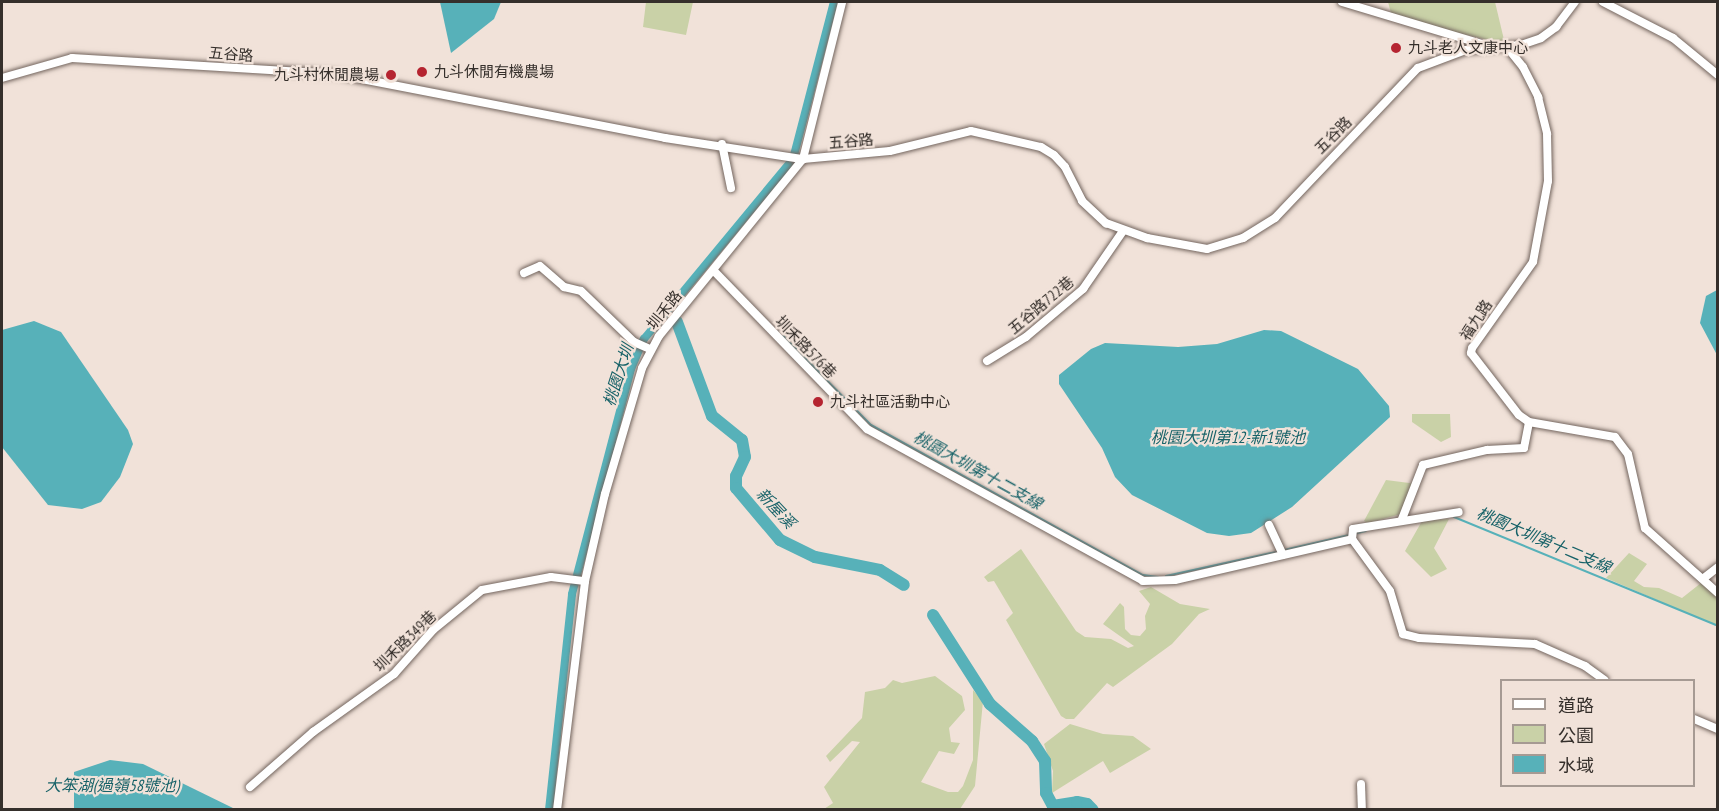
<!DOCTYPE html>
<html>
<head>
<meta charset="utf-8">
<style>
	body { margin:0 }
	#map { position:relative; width:1719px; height:811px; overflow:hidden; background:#f1e2d9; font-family:"PT Sans Narrow","Noto Sans TC",sans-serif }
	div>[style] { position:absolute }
	.green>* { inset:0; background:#c9d1a7 }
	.water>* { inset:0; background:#57b1b9 }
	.stream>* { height:2px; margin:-1px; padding:0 1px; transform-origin:1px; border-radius:1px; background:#57b1b9 }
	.canal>* { height:8px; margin:-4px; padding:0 4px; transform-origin:4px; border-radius:4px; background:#57b1b9 }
	.river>* { height:12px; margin:-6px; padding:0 6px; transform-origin:6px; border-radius:6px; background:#57b1b9 }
	.roads { filter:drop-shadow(0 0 2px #73655e) drop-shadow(0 0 2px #73655e) }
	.minor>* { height:8px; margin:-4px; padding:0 4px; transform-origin:4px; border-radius:4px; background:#fff }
	.dots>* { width:16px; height:16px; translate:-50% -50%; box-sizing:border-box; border:3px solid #f1e2d9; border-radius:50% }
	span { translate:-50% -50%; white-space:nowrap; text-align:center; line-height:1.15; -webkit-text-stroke:4.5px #f1e2d9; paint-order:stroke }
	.poi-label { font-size:15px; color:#352f2b }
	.left { translate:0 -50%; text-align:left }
	.right { translate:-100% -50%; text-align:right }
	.street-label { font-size:15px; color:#352f2b }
	.water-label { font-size:16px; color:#176268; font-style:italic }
	.frame { position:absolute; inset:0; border:3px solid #352f2b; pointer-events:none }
	.legend { position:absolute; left:1500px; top:679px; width:195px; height:108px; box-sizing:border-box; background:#f1e2d9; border:2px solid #a69a93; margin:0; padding:8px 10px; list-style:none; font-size:18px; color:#352f2b }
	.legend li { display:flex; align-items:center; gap:12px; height:30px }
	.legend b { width:30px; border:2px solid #a69a93 }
</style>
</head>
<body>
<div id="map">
	<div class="green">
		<i style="clip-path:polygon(646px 2px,693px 2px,686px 35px,643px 27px)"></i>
		<i style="clip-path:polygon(1388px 2px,1495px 2px,1505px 44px,1392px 17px)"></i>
		<i style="clip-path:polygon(1412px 414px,1450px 414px,1451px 437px,1441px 442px,1412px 422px)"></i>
		<i style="clip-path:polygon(1386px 480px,1417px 484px,1405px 513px,1368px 523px,1364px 521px)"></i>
		<i style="clip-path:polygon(1449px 519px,1434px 548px,1447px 569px,1431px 577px,1405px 551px,1422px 521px)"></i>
		<i style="clip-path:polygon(1021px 549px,1076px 631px,1085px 637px,1111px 639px,1128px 648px,1134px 646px,1103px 624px,1120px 603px,1124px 607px,1125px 629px,1131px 635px,1140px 636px,1146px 629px,1145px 616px,1150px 604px,1139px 591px,1151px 587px,1180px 604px,1210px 609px,1199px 614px,1172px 644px,1113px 687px,1107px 683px,1074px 719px,1066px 719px,1061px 716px,1006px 620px,1013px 613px,994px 581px,988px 582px,984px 577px)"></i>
		<i style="clip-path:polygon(1629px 553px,1647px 564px,1634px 581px,1644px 587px,1659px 588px,1682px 598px,1701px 583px,1717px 595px,1717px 626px,1606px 578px)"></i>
		<i style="clip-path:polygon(935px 676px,962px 696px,965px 710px,949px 728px,951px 742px,960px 743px,954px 754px,939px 751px,921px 782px,948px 792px,958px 792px,963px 786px,973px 760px,973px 690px,983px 701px,975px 786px,960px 809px,824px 809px,833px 803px,824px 787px,860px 742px,852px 741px,830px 762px,826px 756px,862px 718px,865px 692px,885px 688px,893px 680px,902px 683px)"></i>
		<i style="clip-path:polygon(1070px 724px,1103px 734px,1133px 736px,1151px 749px,1110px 773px,1103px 761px,1052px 793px,1053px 771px,1044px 744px)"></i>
	</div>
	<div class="water">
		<i style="clip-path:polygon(440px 2px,501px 2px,494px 19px,451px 53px)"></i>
		<i style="clip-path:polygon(1717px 290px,1717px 355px,1700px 323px,1706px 296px)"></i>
		<i style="clip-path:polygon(34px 321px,61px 332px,128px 430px,133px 444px,120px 477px,101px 502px,82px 509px,48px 505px,2px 447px,2px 330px)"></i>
		<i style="clip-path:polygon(1264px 330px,1281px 331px,1358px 369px,1389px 406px,1390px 417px,1292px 507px,1251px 533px,1229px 536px,1207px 533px,1132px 495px,1115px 477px,1102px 448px,1059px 384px,1059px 375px,1091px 349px,1105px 343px,1178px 347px,1217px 344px)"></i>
		<i style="clip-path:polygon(110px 760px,143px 764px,235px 809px,74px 809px,74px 772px)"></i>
	</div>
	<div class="stream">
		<i style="left:783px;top:336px;width:125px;rotate:45.3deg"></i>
		<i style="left:871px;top:425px;width:311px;rotate:28.9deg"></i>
		<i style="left:1143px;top:575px;width:15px;rotate:8deg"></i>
		<i style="left:1454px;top:517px;width:286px;rotate:22.4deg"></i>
		<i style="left:1354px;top:534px;width:12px;rotate:-14deg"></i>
		<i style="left:1284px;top:550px;width:67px;rotate:-13deg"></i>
		<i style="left:1166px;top:576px;width:113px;rotate:-12.3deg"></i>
	</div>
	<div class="canal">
		<i style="left:549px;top:810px;width:217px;rotate:-83.9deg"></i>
		<i style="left:572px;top:594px;width:233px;rotate:-75.3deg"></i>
		<i style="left:631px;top:369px;width:33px;rotate:-67deg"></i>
		<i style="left:644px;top:339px;width:234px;rotate:-50.4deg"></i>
		<i style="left:793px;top:159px;width:162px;rotate:-75.4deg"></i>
	</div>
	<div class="river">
		<i style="left:677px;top:322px;width:100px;rotate:69.6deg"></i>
		<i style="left:712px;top:416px;width:38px;rotate:39deg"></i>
		<i style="left:742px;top:440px;width:17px;rotate:80deg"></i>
		<i style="left:745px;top:457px;width:21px;rotate:115deg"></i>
		<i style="left:736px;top:476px;width:12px;rotate:90deg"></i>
		<i style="left:736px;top:488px;width:68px;rotate:49.8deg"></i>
		<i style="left:780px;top:540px;width:39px;rotate:26deg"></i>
		<i style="left:815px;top:557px;width:66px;rotate:11.3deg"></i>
		<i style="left:880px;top:570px;width:28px;rotate:32deg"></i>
		<i style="left:933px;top:615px;width:106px;rotate:57.4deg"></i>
		<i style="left:990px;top:704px;width:56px;rotate:41.4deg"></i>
		<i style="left:1032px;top:741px;width:24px;rotate:57deg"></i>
		<i style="left:1045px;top:761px;width:32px;rotate:88deg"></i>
		<i style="left:1046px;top:793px;width:15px;rotate:62deg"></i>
		<i style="left:1053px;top:806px;width:24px;rotate:-9deg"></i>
		<i style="left:1077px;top:802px;width:10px;rotate:11deg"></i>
		<i style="left:1087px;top:804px;width:8px;rotate:45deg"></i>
	</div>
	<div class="roads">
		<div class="minor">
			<i style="left:1342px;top:2px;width:149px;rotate:16.7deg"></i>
			<i style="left:1603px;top:2px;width:79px;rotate:27.2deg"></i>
			<i style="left:1673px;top:38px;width:58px;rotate:39.4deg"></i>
			<i style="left:1506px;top:46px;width:27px;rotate:51deg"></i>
			<i style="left:1523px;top:67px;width:34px;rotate:63deg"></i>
			<i style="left:1538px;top:97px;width:38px;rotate:76deg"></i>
			<i style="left:1547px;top:134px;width:47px;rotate:88.8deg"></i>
			<i style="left:1548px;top:181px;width:82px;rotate:100.5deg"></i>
			<i style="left:1533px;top:262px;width:105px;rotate:125.3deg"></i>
			<i style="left:1472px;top:348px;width:5px;rotate:101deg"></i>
			<i style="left:1471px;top:353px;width:78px;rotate:52.3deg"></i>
			<i style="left:1519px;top:415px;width:12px;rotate:35deg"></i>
			<i style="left:1529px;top:422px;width:87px;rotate:9.9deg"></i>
			<i style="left:1615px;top:437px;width:21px;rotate:53deg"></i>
			<i style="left:1628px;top:454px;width:76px;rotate:77.1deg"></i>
			<i style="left:1645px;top:528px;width:98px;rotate:41.7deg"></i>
			<i style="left:2px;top:78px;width:73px;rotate:-15.9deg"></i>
			<i style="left:72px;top:58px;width:264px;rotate:3.5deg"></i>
			<i style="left:336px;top:74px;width:335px;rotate:11deg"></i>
			<i style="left:665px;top:138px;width:140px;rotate:8.7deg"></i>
			<i style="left:803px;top:159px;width:87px;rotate:-5.3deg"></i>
			<i style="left:890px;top:151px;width:83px;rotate:-13.9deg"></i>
			<i style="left:971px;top:131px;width:72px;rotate:12.9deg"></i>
			<i style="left:1041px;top:147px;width:15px;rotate:32deg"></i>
			<i style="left:1054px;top:155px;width:16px;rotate:47deg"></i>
			<i style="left:1065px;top:167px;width:38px;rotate:63deg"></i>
			<i style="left:1082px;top:201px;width:33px;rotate:43deg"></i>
			<i style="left:1106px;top:223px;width:44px;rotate:20.1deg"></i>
			<i style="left:1147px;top:238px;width:61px;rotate:10.4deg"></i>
			<i style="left:1207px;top:249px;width:38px;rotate:-17deg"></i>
			<i style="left:1243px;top:238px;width:38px;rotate:-32deg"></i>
			<i style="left:1275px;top:218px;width:207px;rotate:-46.4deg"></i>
			<i style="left:1418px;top:68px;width:51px;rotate:-20.6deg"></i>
			<i style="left:1466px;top:50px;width:55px;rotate:-5.2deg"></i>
			<i style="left:1521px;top:45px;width:21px;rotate:-19deg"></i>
			<i style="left:1541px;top:38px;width:19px;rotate:-36deg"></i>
			<i style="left:1556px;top:27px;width:31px;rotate:-53deg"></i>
			<i style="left:722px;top:144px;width:45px;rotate:78.4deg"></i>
			<i style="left:714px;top:271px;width:220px;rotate:45.9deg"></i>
			<i style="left:867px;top:429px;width:315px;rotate:28.8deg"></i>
			<i style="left:1143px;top:581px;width:32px;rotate:-2deg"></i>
			<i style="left:1175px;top:580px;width:182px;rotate:-13deg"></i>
			<i style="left:524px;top:273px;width:17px;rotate:-24deg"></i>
			<i style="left:540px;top:266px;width:32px;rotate:41deg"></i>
			<i style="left:564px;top:287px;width:17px;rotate:13deg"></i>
			<i style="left:581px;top:291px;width:74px;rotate:43.9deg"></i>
			<i style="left:634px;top:342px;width:17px;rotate:24deg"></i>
			<i style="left:987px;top:361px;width:46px;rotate:-31.6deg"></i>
			<i style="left:1026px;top:337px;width:75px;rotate:-40.1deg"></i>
			<i style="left:1083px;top:289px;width:70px;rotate:-55.4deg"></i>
			<i style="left:1402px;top:519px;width:58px;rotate:-68.7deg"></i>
			<i style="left:1423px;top:465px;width:66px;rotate:-13.2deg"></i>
			<i style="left:1487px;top:450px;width:37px;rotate:-3deg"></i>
			<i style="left:1524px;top:448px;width:26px;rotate:-79deg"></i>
			<i style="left:1269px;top:525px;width:33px;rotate:65deg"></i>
			<i style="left:1352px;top:539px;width:64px;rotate:53.8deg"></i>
			<i style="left:1390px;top:591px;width:45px;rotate:73.2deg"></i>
			<i style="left:1403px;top:634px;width:16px;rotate:14deg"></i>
			<i style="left:1419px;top:638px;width:116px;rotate:3deg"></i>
			<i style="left:1535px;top:644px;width:55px;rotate:23.7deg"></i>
			<i style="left:1585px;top:666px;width:24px;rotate:36deg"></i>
			<i style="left:1352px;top:539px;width:10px;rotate:-84deg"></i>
			<i style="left:1353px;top:529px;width:107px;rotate:-9.1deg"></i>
			<i style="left:1704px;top:578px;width:18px;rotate:-38deg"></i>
			<i style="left:1694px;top:719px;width:26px;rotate:23deg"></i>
			<i style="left:1361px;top:784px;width:26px;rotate:88deg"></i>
			<i style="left:250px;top:787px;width:84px;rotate:-41.1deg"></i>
			<i style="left:313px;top:732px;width:100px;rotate:-35.6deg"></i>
			<i style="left:394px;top:674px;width:59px;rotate:-48.4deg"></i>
			<i style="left:433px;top:630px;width:63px;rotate:-39.2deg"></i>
			<i style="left:482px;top:590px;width:70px;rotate:-10.7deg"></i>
			<i style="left:551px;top:577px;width:34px;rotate:7deg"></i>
			<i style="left:557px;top:810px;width:231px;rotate:-83deg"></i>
			<i style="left:585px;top:581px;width:89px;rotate:-77.1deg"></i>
			<i style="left:605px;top:494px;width:131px;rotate:-73.6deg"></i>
			<i style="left:642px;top:368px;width:36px;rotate:-62deg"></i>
			<i style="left:659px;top:336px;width:228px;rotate:-50.9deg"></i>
			<i style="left:803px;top:159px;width:162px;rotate:-76deg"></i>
		</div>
	</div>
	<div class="dots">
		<i style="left:1396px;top:48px;background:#b52430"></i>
		<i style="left:422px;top:72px;background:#b52430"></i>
		<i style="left:391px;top:75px;background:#b52430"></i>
		<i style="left:818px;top:402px;background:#b52430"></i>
	</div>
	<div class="poi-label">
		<span class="left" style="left:1408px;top:48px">九斗老人文康中心</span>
		<span class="left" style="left:434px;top:72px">九斗休閒有機農場</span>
		<span class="right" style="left:379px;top:75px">九斗村休閒農場</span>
		<span class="left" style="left:830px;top:402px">九斗社區活動中心</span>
	</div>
	<div class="street-label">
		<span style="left:231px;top:54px;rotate:4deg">五谷路</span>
		<span style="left:1333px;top:135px;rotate:-45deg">五谷路</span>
		<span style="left:851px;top:141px;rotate:-5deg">五谷路</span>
		<span style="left:1041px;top:305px;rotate:-40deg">五谷路722巷</span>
		<span style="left:664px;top:310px;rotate:-51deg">圳禾路</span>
		<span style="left:1476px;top:320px;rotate:-57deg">福九路</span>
		<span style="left:806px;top:347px;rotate:46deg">圳禾路576巷</span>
		<span style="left:405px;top:641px;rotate:-44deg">圳禾路349巷</span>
	</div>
	<div class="water-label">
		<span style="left:618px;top:375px;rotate:-72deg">桃園大圳</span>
		<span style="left:1228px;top:437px">桃園大圳第12-新1號池</span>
		<span style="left:978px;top:470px;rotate:29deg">桃園大圳第十二支線</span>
		<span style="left:776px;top:508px;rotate:47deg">新屋溪</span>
		<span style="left:1544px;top:540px;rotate:23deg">桃園大圳第十二支線</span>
		<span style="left:112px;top:785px">大笨湖(過嶺58號池)</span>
	</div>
	<div class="frame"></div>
	<ul class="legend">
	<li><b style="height:8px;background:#fff"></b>道路</li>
	<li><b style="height:16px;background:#c9d1a7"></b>公園</li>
	<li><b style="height:16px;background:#57b1b9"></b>水域</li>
	</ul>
</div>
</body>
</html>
